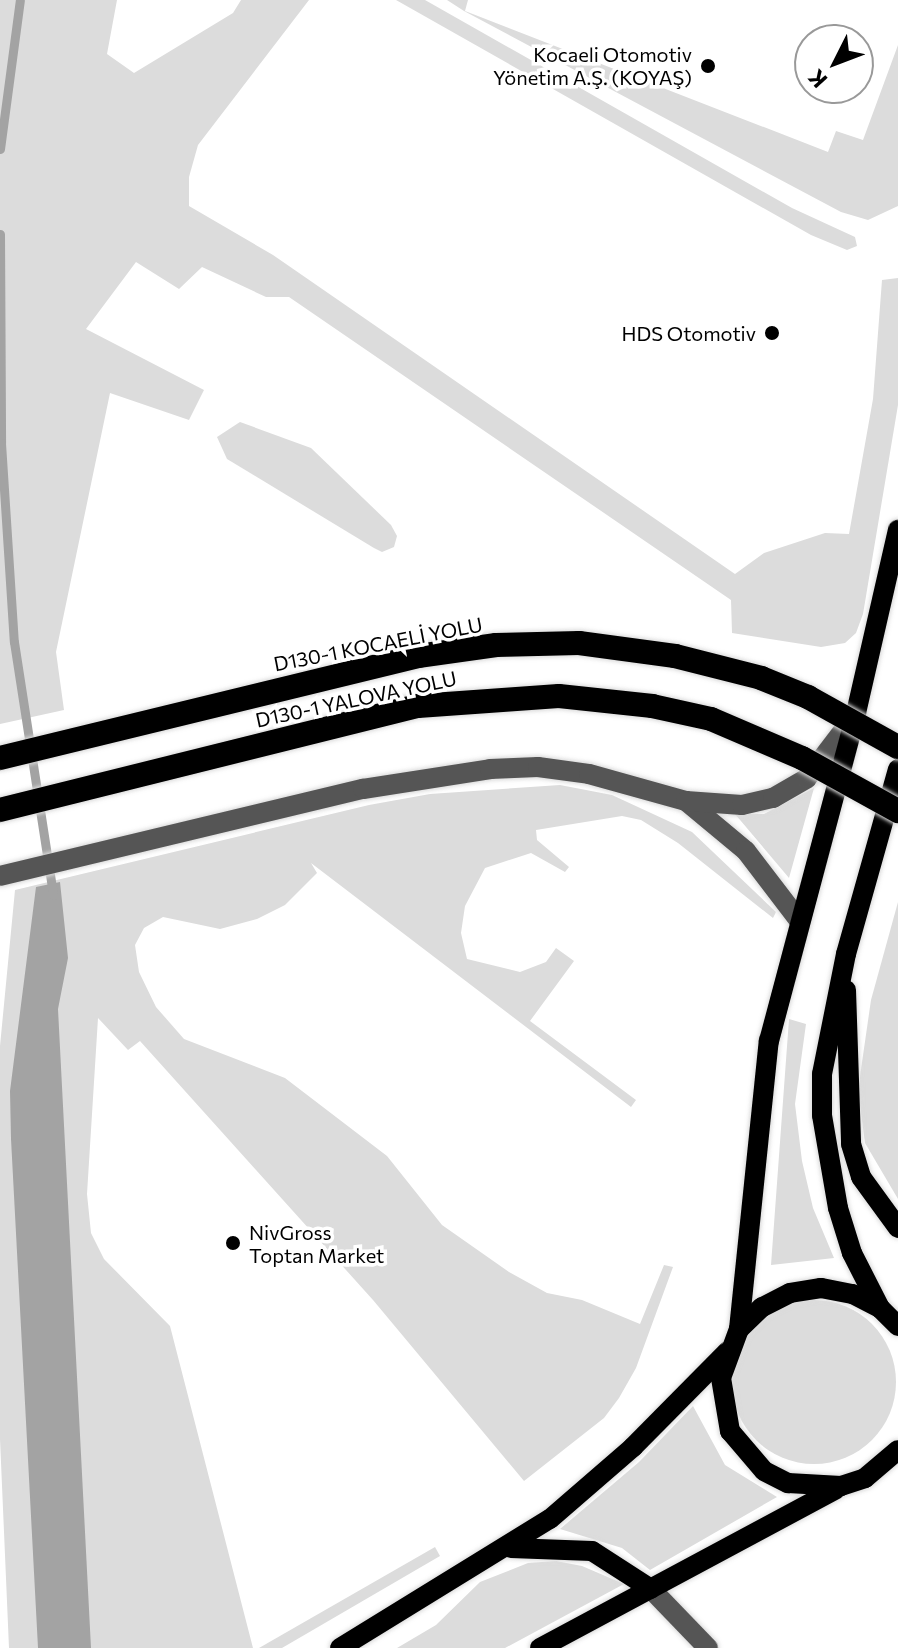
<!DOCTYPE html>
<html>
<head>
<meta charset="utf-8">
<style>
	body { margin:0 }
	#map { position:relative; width:898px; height:1648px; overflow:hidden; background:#fff; font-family:Commissioner,sans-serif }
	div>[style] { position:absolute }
	.green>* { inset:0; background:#dcdcdc }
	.round { border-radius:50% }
	.water>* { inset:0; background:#a3a3a3 }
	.stream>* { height:9px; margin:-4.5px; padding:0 4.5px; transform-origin:4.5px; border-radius:4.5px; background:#a3a3a3 }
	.roads { filter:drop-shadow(0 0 2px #dbdbdb) drop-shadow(0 0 2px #dbdbdb) }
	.minor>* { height:20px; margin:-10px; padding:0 10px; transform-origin:10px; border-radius:10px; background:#555 }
	.major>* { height:20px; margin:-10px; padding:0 10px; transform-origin:10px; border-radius:10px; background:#000 }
	.bridges { filter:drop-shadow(0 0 2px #dbdbdb) drop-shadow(0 0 2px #dbdbdb) }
	.highway-bridge>* { height:24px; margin:-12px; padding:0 12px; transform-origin:12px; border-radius:12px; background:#000 }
	.dots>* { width:22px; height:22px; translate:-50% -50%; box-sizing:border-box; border:4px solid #fff; border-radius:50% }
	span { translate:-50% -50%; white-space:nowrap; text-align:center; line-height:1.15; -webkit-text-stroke:7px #fff; paint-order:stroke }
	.poi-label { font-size:20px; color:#000 }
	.right { translate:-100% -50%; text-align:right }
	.left { translate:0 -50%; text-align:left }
	.street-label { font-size:20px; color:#000 }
	.north { position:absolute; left:794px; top:24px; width:80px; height:80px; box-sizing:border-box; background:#fff; border:2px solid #999; border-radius:50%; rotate:228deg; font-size:22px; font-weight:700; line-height:32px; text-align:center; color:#000 }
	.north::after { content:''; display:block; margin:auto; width:28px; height:36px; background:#000; clip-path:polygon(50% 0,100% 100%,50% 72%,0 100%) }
</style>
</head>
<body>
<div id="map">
	<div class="green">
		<i style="clip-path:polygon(0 0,117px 0,107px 54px,134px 73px,233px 13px,241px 0,309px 0,198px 145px,189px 177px,189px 206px,273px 255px,735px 574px,764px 553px,825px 533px,849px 534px,873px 399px,882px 280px,898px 278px,898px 405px,863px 614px,856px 633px,845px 643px,821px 647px,732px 633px,731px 600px,289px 297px,266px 297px,202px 267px,179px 289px,136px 262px,86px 329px,204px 390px,189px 420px,110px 393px,56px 652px,64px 710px,0 724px)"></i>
		<i style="clip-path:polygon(396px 0,425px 0,792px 208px,855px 237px,857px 246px,847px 250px,811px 235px)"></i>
		<i style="clip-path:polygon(447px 0,468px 0,465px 11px,828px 152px,836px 131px,863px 140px,898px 45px,898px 206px,868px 220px,841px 212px,464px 11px)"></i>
		<i style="clip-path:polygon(240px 422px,311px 448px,391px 525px,397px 536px,394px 547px,382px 552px,374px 548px,227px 459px,217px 437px)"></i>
		<i style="clip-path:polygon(560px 785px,612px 795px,692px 832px,776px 912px,773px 918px,678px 843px,641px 820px,622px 816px,536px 830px,537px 840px,569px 867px,565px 872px,531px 853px,485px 868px,465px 906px,461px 933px,467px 959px,520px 972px,546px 962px,556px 948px,574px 961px,530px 1021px,636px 1100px,631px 1107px,311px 863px,317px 873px,285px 905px,257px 919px,220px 929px,163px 917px,144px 928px,135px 945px,139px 972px,156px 1007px,184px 1039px,285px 1078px,387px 1156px,442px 1225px,509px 1272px,547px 1293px,582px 1300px,640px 1324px,664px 1265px,673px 1267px,636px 1368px,619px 1398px,604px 1418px,524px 1481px,373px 1300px,140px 1041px,128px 1050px,98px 1018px,87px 1194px,91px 1233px,104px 1259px,170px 1326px,253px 1648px,9px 1648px,0 1439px,0 1046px,15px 890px,369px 805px,430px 794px)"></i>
		<i style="clip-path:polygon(814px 788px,789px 878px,735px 814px,764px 814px)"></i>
		<i style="clip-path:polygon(898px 902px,898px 1199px,865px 1143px,858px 1090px,871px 1000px)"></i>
		<i style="clip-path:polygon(789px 1019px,806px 1024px,795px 1104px,802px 1161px,813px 1208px,834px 1258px,771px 1265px)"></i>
		<i class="round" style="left:732px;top:1300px;width:164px;height:164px"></i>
		<i style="clip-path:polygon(693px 1406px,725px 1465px,777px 1497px,650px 1570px,622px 1548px,560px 1529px,639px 1462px)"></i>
		<i style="clip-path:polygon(435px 1547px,440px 1556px,282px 1648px,259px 1648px)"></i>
		<i style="clip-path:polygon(556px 1561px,582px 1566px,624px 1584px,505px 1648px,397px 1648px,436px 1625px,480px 1582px,528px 1563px)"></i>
	</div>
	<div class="water">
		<i style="clip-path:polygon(60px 882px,68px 958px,58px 1009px,91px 1648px,38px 1648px,11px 1139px,10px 1091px,36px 887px)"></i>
	</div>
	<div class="stream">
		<i style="left:0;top:149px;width:150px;rotate:-82.4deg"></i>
		<i style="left:0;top:234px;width:209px;rotate:89.7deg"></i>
		<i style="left:1px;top:443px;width:199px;rotate:86.3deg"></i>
		<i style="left:14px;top:642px;width:256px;rotate:81.2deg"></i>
	</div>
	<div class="roads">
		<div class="minor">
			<i style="left:686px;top:801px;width:78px;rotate:39.8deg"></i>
			<i style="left:746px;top:851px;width:86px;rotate:52.6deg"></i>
			<i style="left:0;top:876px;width:373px;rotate:-13.5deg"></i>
			<i style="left:363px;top:789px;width:129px;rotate:-8.9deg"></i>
			<i style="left:490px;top:769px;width:48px;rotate:-2.4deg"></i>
			<i style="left:538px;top:767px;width:51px;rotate:7.8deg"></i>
			<i style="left:589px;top:774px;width:101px;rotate:15.6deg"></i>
			<i style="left:686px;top:801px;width:56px;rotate:4.1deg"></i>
			<i style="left:742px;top:805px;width:32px;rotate:-13deg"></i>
			<i style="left:773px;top:798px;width:39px;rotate:-30deg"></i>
			<i style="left:807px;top:778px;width:79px;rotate:-52.7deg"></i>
			<i style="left:651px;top:1589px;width:82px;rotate:46deg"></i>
		</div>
		<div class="major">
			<i style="left:846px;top:990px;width:154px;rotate:88.1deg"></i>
			<i style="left:851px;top:1144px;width:34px;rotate:73deg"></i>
			<i style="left:861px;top:1177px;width:63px;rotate:54deg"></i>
			<i style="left:880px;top:1308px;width:62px;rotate:-117deg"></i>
			<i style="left:852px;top:1253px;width:47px;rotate:-107.3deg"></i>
			<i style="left:838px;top:1208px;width:94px;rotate:-99.8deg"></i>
			<i style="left:822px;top:1115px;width:41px;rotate:-90deg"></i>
			<i style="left:822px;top:1074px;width:122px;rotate:-78.7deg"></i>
			<i style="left:846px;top:954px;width:192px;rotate:-74.3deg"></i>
			<i style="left:898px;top:1326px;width:25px;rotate:-135deg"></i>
			<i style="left:880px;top:1308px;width:31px;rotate:-153deg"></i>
			<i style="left:852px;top:1294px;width:32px;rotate:-169deg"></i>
			<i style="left:821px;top:1288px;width:31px;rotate:171deg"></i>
			<i style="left:790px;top:1293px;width:31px;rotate:153deg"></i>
			<i style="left:762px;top:1307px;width:32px;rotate:136deg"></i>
			<i style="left:739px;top:1329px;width:52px;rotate:110.2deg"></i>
			<i style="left:721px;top:1378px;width:54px;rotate:80.4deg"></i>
			<i style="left:730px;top:1431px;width:52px;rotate:49.6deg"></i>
			<i style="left:764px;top:1471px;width:27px;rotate:27deg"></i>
			<i style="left:788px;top:1483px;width:53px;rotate:3.2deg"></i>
			<i style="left:841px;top:1486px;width:25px;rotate:-18deg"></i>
			<i style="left:865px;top:1478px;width:43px;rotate:-40.3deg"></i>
			<i style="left:739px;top:1329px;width:290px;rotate:-84.1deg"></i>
			<i style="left:769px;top:1041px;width:339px;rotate:-75.1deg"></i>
			<i style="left:856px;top:713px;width:188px;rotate:-77.1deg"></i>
			<i style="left:511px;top:1548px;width:81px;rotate:2.1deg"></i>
			<i style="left:592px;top:1551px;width:70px;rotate:32.8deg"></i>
			<i style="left:340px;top:1648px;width:246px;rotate:-31.6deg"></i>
			<i style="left:550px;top:1519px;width:110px;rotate:-40.9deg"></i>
			<i style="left:633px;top:1447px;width:134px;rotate:-45.3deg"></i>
			<i style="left:540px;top:1648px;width:336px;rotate:-28.2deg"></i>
		</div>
	</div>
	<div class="bridges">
		<div class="highway-bridge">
			<i style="left:0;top:758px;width:430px;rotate:-13.7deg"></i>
			<i style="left:418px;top:656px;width:79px;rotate:-8deg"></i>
			<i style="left:496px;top:645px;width:83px;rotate:-1.4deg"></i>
			<i style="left:579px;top:643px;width:97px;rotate:7.7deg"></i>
			<i style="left:675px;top:656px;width:89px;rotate:14.3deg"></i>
			<i style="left:761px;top:678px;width:51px;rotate:22deg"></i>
			<i style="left:808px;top:697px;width:103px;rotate:29.1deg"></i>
			<i style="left:0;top:810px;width:431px;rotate:-14deg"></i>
			<i style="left:418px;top:706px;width:141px;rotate:-4.1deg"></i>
			<i style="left:559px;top:696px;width:94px;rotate:6.1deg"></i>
			<i style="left:652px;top:706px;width:60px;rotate:12.4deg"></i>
			<i style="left:711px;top:719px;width:99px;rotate:23.2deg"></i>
			<i style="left:802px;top:758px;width:110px;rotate:28.9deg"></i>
		</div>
	</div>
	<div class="dots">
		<i style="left:708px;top:66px;background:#000"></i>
		<i style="left:772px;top:333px;background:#000"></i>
		<i style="left:233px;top:1243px;background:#000"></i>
	</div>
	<div class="poi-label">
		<span class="right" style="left:692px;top:66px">Kocaeli Otomotiv<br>Yönetim A.Ş. (KOYAŞ)</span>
		<span class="right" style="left:756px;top:333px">HDS Otomotiv</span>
		<span class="left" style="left:249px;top:1244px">NivGross<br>Toptan Market</span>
	</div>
	<div class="street-label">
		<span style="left:378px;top:644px;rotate:-11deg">D130-1 KOCAELİ YOLU</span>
		<span style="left:356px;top:699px;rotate:-12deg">D130-1 YALOVA YOLU</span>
	</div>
	<div class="north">K</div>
</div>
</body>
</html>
